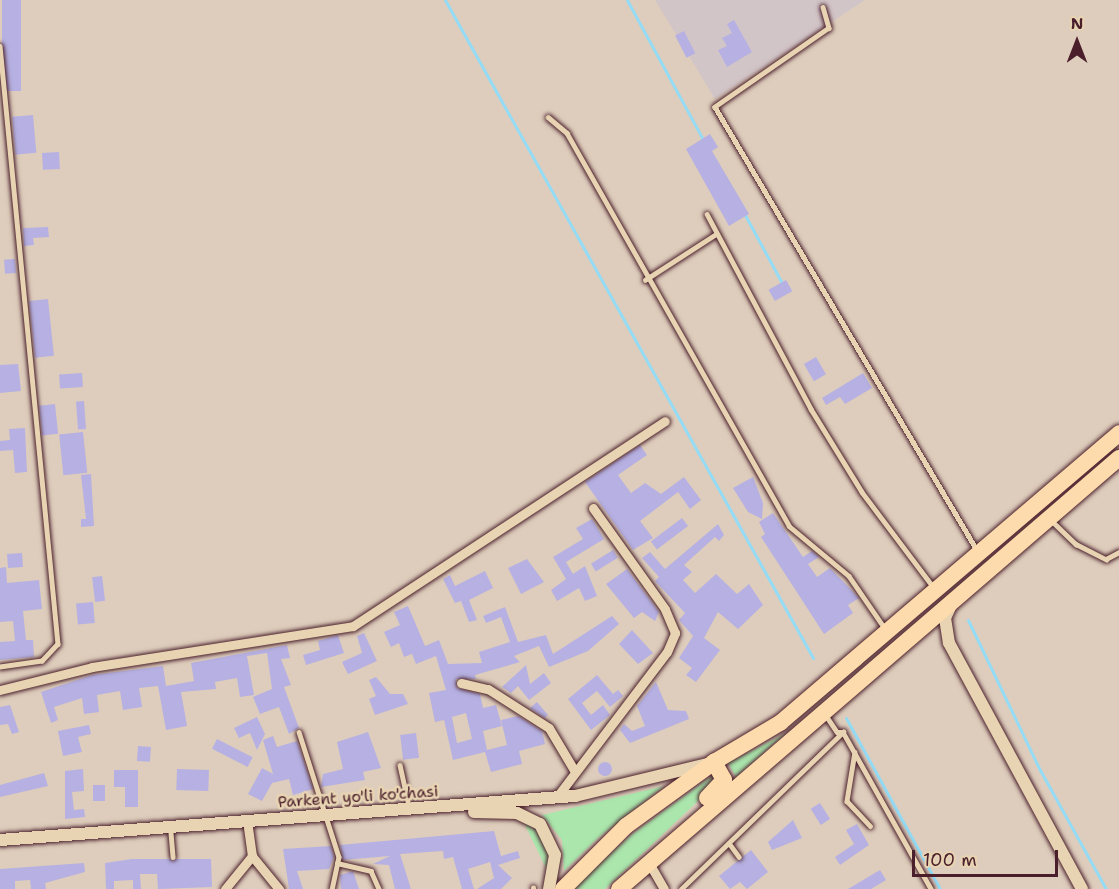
<!DOCTYPE html>
<html>
<head>
<meta charset="utf-8">
<style>
	body { margin:0 }
	#map { position:relative; width:1119px; height:889px; overflow:hidden; background:#decdbc; font-family:"Shantell Sans",sans-serif }
	div>[style] { position:absolute }
	.built>* { inset:0; background:#d2c5c7 }
	.green>* { inset:0; background:#abe7ad }
	.stream>* { height:3px; margin:-1.5px; padding:0 1.5px; transform-origin:1.5px; border-radius:1.5px; background:#94dcf6 }
	.building>* { inset:0; background:#b6b1e2; transform-origin:0 0 }
	.round { border-radius:50% }
	.roads { filter:drop-shadow(0 0 2px #4a1f2b) drop-shadow(0 0 2px #4a1f2b) }
	.service>* { height:4.5px; margin:-2.25px; padding:0 2.25px; transform-origin:2.25px; border-radius:2.25px; background:#e8d4b2 }
	.minor>* { height:9px; margin:-4.5px; padding:0 4.5px; transform-origin:4.5px; border-radius:4.5px; background:#e8d4b2 }
	.tertiary>* { height:12px; margin:-6px; padding:0 6px; transform-origin:6px; border-radius:6px; background:#e8d4b2 }
	.trunk>* { height:16px; margin:-8px; padding:0 8px; transform-origin:8px; border-radius:8px; background:#fedbac }
	span { translate:-50% -50%; white-space:nowrap; text-align:center; line-height:1.15; -webkit-text-stroke:5px #e8d4b2; paint-order:stroke }
	.street-label { font-size:16px; color:#4a1f2b }
	.north { position:absolute; left:1047px; top:12px; width:60px; height:60px; -webkit-text-stroke:4px #e8d4b2; paint-order:stroke; rotate:0deg; font-size:16px; font-weight:700; line-height:24px; text-align:center; color:#4a1f2b }
	.north::after { content:''; display:block; margin:auto; width:21px; height:27px; background:#4a1f2b; clip-path:polygon(50% 0,100% 100%,50% 72%,0 100%) }
	.scale { position:absolute; left:912px; top:850px; width:146px; height:27px; box-sizing:border-box; border:3px solid #4a1f2b; border-top:0; padding-left:8px; font-size:18px; line-height:21px; white-space:nowrap; color:#4a1f2b; -webkit-text-stroke:4px #e8d4b2; paint-order:stroke }
</style>
</head>
<body>
<div id="map">
	<div class="built">
		<i style="clip-path:polygon(655px 0,865px 0,715px 99px)"></i>
	</div>
	<div class="green">
		<i style="clip-path:polygon(786px 733px,736px 777px,728px 763px)"></i>
		<i style="clip-path:polygon(713px 775px,716px 784px,605px 889px,572px 889px,631px 835px)"></i>
		<i style="clip-path:polygon(664px 786px,598px 838px,564px 871px,562px 840px,542px 815px)"></i>
		<i style="clip-path:polygon(522px 819px,535px 826px,549px 855px,548px 872px)"></i>
	</div>
	<div class="stream">
		<i style="left:445px;top:0;width:754px;rotate:60.78deg"></i>
		<i style="left:627px;top:0;width:161px;rotate:61.4deg"></i>
		<i style="left:745px;top:215px;width:80px;rotate:61.5deg"></i>
		<i style="left:968px;top:620px;width:166px;rotate:64.4deg"></i>
		<i style="left:1040px;top:770px;width:136px;rotate:61deg"></i>
		<i style="left:846px;top:718px;width:195px;rotate:61.2deg"></i>
	</div>
	<div class="building">
		<i style="left:2px;top:0;width:19px;height:91px"></i>
		<i style="clip-path:polygon(734px 20px,752px 52px,727px 67px,718px 50px,727px 46px,722px 38px,732px 33px,727px 24px)"></i>
		<i style="left:684px;top:31px;width:25px;height:10px;rotate:63deg"></i>
		<i style="left:33px;top:115px;width:38px;height:21px;rotate:85deg"></i>
		<i style="clip-path:polygon(710px 134px,718px 147px,712px 151px,749px 214px,729px 226px,686px 149px)"></i>
		<i style="left:59px;top:152px;width:17px;height:17px;rotate:87deg"></i>
		<i style="clip-path:polygon(48px 227px,49px 237px,33px 238px,34px 245px,24px 246px,23px 228px)"></i>
		<i style="left:15px;top:259px;width:14px;height:11px;rotate:86deg"></i>
		<i style="left:786px;top:280px;width:13px;height:20px;rotate:61deg"></i>
		<i style="left:48px;top:299px;width:57px;height:19px;rotate:84deg"></i>
		<i style="left:816px;top:357px;width:20px;height:14px;rotate:60deg"></i>
		<i style="clip-path:polygon(18px 364px,21px 391px,0 393px,0 365px)"></i>
		<i style="left:82px;top:373px;width:14px;height:23px;rotate:86deg"></i>
		<i style="clip-path:polygon(863px 373px,872px 388px,845px 404px,840px 397px,826px 405px,822px 398px)"></i>
		<i style="left:84px;top:401px;width:28px;height:8px;rotate:86deg"></i>
		<i style="left:55px;top:404px;width:30px;height:16px;rotate:84deg"></i>
		<i style="clip-path:polygon(25px 428px,27px 472px,15px 473px,13px 450px,0 451px,0 441px,10px 440px,9px 429px)"></i>
		<i style="left:83px;top:432px;width:41px;height:24px;rotate:84deg"></i>
		<i style="clip-path:polygon(640px 445px,647px 455px,618px 475px,631px 493px,645px 483px,661px 494px,684px 477px,701px 500px,690px 509px,678px 492px,640px 521px,653px 538px,633px 550px,585px 482px)"></i>
		<i style="clip-path:polygon(91px 474px,94px 526px,81px 527px,81px 519px,86px 519px,81px 475px)"></i>
		<i style="clip-path:polygon(753px 477px,763px 503px,762px 519px,748px 512px,733px 488px)"></i>
		<i style="clip-path:polygon(773px 513px,803px 557px,812px 551px,819px 557px,808px 564px,817px 577px,830px 568px,859px 598px,848px 605px,853px 613px,824px 634px,761px 537px,765px 534px,759px 522px)"></i>
		<i style="left:682px;top:518px;width:10px;height:39px;rotate:53deg"></i>
		<i style="clip-path:polygon(592px 519px,604px 539px,566px 562px,573px 574px,585px 566px,597px 596px,585px 601px,579px 588px,557px 601px,551px 590px,566px 579px,553px 557px,583px 539px,576px 528px)"></i>
		<i style="clip-path:polygon(718px 524px,724px 535px,719px 541px,715px 537px,684px 565px,692px 572px,683px 580px,695px 593px,716px 574px,737px 594px,749px 584px,763px 605px,738px 629px,718px 612px,704px 638px,720px 650px,696px 682px,686px 675px,692px 668px,679px 658px,693px 636px,679px 620px,685px 613px,655px 581px,659px 577px,642px 558px,650px 552px,665px 569px)"></i>
		<i style="left:613px;top:550px;width:9px;height:26px;rotate:58deg"></i>
		<i style="left:22px;top:553px;width:14px;height:15px;rotate:86deg"></i>
		<i style="clip-path:polygon(527px 559px,544px 582px,521px 594px,508px 568px)"></i>
		<i style="clip-path:polygon(6px 567px,7px 583px,39px 580px,42px 609px,23px 611px,26px 640px,33px 640px,34px 657px,0 660px,0 642px,15px 641px,13px 621px,0 622px,0 568px)"></i>
		<i style="clip-path:polygon(627px 569px,659px 612px,655px 621px,642px 612px,634px 618px,606px 584px)"></i>
		<i style="clip-path:polygon(485px 571px,493px 588px,469px 600px,477px 620px,469px 622px,461px 601px,455px 603px,443px 579px,450px 575px,455px 586px)"></i>
		<i style="left:102px;top:576px;width:25px;height:10px;rotate:83deg"></i>
		<i style="left:93px;top:602px;width:21px;height:17px;rotate:85deg"></i>
		<i style="clip-path:polygon(evenodd,408px 606px,425px 646px,439px 640px,448px 664px,482px 663px,479px 652px,510px 642px,501px 617px,486px 623px,483px 616px,505px 607px,518px 642px,546px 635px,553px 654px,612px 616px,619px 624px,588px 651px,549px 667px,539px 646px,514px 656px,520px 662px,475px 675px,476px 679px,456px 679px,457px 688px,480px 694px,483px 708px,496px 705px,502px 726px,483px 731px,487px 750px,507px 745px,501px 720px,518px 716px,542px 731px,545px 744px,519px 751px,522px 764px,491px 772px,485px 752px,453px 760px,444px 720px,435px 722px,429px 693px,446px 690px,436px 656px,416px 664px,412px 654px,404px 657px,399px 643px,391px 647px,384px 632px,400px 625px,394px 612px,408px 606px,466px 713px,472px 739px,457px 743px,452px 717px,466px 713px)"></i>
		<i style="clip-path:polygon(632px 630px,653px 653px,638px 664px,619px 644px)"></i>
		<i style="clip-path:polygon(364px 633px,377px 661px,348px 674px,342px 662px,362px 653px,357px 636px)"></i>
		<i style="clip-path:polygon(338px 635px,344px 653px,306px 665px,303px 655px,320px 650px,318px 641px)"></i>
		<i style="clip-path:polygon(287px 645px,290px 658px,281px 659px,291px 685px,284px 687px,299px 728px,289px 734px,279px 707px,260px 714px,253px 697px,272px 689px,267px 653px,247px 656px,254px 695px,240px 697px,237px 678px,215px 682px,216px 689px,181px 692px,187px 726px,166px 730px,158px 686px,139px 688px,142px 707px,123px 710px,120px 691px,97px 695px,99px 712px,84px 714px,82px 698px,54px 707px,58px 720px,51px 723px,41px 692px,92px 675px,163px 666px,166px 686px,194px 681px,191px 663px)"></i>
		<i style="clip-path:polygon(526px 665px,530px 684px,544px 673px,551px 683px,529px 700px,518px 686px,511px 693px,502px 687px)"></i>
		<i style="clip-path:polygon(597px 675px,613px 694px,618px 690px,623px 696px,610px 707px,597px 691px,582px 703px,591px 715px,603px 705px,610px 715px,591px 730px,568px 699px)"></i>
		<i style="clip-path:polygon(376px 677px,390px 694px,403px 694px,408px 704px,375px 715px,369px 699px,376px 696px,369px 680px)"></i>
		<i style="clip-path:polygon(656px 682px,668px 710px,686px 711px,689px 719px,630px 743px,620px 730px,624px 724px,632px 731px,645px 726px,637px 706px)"></i>
		<i style="clip-path:polygon(537px 702px,548px 715px,545px 718px,530px 708px)"></i>
		<i style="clip-path:polygon(10px 705px,19px 732px,12px 734px,8px 724px,0 725px,0 707px)"></i>
		<i style="clip-path:polygon(257px 717px,265px 734px,257px 750px,250px 733px,239px 738px,234px 728px)"></i>
		<i style="clip-path:polygon(89px 725px,91px 734px,78px 737px,82px 752px,63px 756px,58px 731px)"></i>
		<i style="clip-path:polygon(368px 732px,381px 768px,363px 772px,365px 780px,321px 787px,323px 774px,343px 769px,337px 742px)"></i>
		<i style="left:416px;top:733px;width:25px;height:16px;rotate:83deg"></i>
		<i style="clip-path:polygon(273px 736px,277px 747px,297px 741px,313px 789px,293px 795px,289px 779px,272px 783px,262px 801px,248px 794px,262px 768px,273px 774px,263px 740px)"></i>
		<i style="left:217px;top:739px;width:40px;height:11px;rotate:27deg"></i>
		<i style="left:138px;top:746px;width:13px;height:15px;rotate:4deg"></i>
		<i class="round" style="left:598px;top:762px;width:14px;height:14px"></i>
		<i style="clip-path:polygon(83px 769px,84px 791px,72px 792px,74px 810px,84px 809px,85px 817px,65px 819px,65px 771px)"></i>
		<i style="left:177px;top:769px;width:32px;height:21px;rotate:2deg"></i>
		<i style="clip-path:polygon(114px 770px,138px 770px,138px 807px,125px 807px,125px 787px,114px 787px)"></i>
		<i style="clip-path:polygon(44px 773px,48px 786px,0 797px,0 785px)"></i>
		<i style="left:93px;top:785px;width:12px;height:16px"></i>
		<i style="left:820px;top:803px;width:19px;height:11px;rotate:58deg"></i>
		<i style="clip-path:polygon(793px 820px,802px 838px,772px 850px,768px 842px)"></i>
		<i style="clip-path:polygon(857px 824px,869px 845px,840px 865px,835px 857px,854px 844px,846px 830px)"></i>
		<i style="clip-path:polygon(494px 831px,501px 856px,518px 851px,520px 858px,498px 865px,512px 878px,501px 889px,477px 889px,494px 878px,490px 862px,468px 869px,474px 889px,462px 889px,453px 857px,444px 859px,443px 851px,400px 854px,411px 889px,395px 889px,389px 865px,373px 864px,390px 856px,343px 860px,340px 845px)"></i>
		<i style="clip-path:polygon(331px 846px,334px 857px,329px 869px,297px 871px,303px 889px,289px 889px,283px 849px)"></i>
		<i style="clip-path:polygon(751px 850px,768px 872px,747px 889px,740px 882px,730px 889px,719px 876px)"></i>
		<i style="clip-path:polygon(132px 859px,211px 859px,212px 887px,158px 889px,157px 874px,140px 874px,141px 889px,133px 889px,133px 880px,114px 881px,114px 889px,106px 889px,105px 863px)"></i>
		<i style="clip-path:polygon(84px 863px,85px 872px,45px 883px,46px 889px,31px 889px,30px 880px,15px 881px,15px 889px,0 889px,0 869px)"></i>
		<i style="clip-path:polygon(880px 870px,886px 880px,871px 889px,848px 889px)"></i>
		<i style="clip-path:polygon(353px 871px,359px 889px,341px 889px,340px 875px)"></i>
	</div>
	<div class="roads">
		<div class="service">
			<i style="left:823px;top:7px;width:22px;rotate:74deg"></i>
			<i style="left:829px;top:28px;width:139px;rotate:145.3deg"></i>
			<i style="left:715px;top:107px;width:515px;rotate:59.4deg"></i>
			<i style="left:0;top:46px;width:601px;rotate:84.46deg"></i>
			<i style="left:58px;top:644px;width:23px;rotate:133deg"></i>
			<i style="left:42px;top:661px;width:42px;rotate:171.9deg"></i>
			<i style="left:548px;top:117px;width:25px;rotate:40deg"></i>
			<i style="left:567px;top:133px;width:451px;rotate:60.5deg"></i>
			<i style="left:789px;top:526px;width:78px;rotate:39.8deg"></i>
			<i style="left:849px;top:576px;width:65px;rotate:55.6deg"></i>
			<i style="left:707px;top:214px;width:221px;rotate:61.9deg"></i>
			<i style="left:811px;top:409px;width:97px;rotate:58.4deg"></i>
			<i style="left:862px;top:492px;width:120px;rotate:53.1deg"></i>
			<i style="left:645px;top:280px;width:85px;rotate:-32.9deg"></i>
			<i style="left:1051px;top:520px;width:35px;rotate:44deg"></i>
			<i style="left:1076px;top:544px;width:34px;rotate:27deg"></i>
			<i style="left:1106px;top:559px;width:15px;rotate:-28deg"></i>
			<i style="left:825px;top:714px;width:22px;rotate:56deg"></i>
			<i style="left:837px;top:732px;width:6px"></i>
			<i style="left:299px;top:732px;width:131px;rotate:72.3deg"></i>
			<i style="left:339px;top:857px;width:33px;rotate:102deg"></i>
			<i style="left:843px;top:732px;width:180px;rotate:60.7deg"></i>
			<i style="left:855px;top:752px;width:50px;rotate:99.3deg"></i>
			<i style="left:847px;top:801px;width:34px;rotate:47deg"></i>
			<i style="left:400px;top:765px;width:42px;rotate:77.6deg"></i>
			<i style="left:171px;top:833px;width:24px;rotate:85deg"></i>
			<i style="left:729px;top:843px;width:17px;rotate:54deg"></i>
			<i style="left:337px;top:863px;width:35px;rotate:13deg"></i>
			<i style="left:371px;top:871px;width:20px;rotate:66deg"></i>
			<i style="left:533px;top:889px;width:1px;rotate:-90deg"></i>
			<i style="left:681px;top:889px;width:226px;rotate:-44.1deg"></i>
		</div>
		<div class="minor">
			<i style="left:461px;top:683px;width:28px;rotate:13deg"></i>
			<i style="left:488px;top:689px;width:72px;rotate:32.6deg"></i>
			<i style="left:549px;top:728px;width:49px;rotate:59.2deg"></i>
			<i style="left:0;top:690px;width:95px;rotate:-14deg"></i>
			<i style="left:92px;top:667px;width:264px;rotate:-8.9deg"></i>
			<i style="left:353px;top:626px;width:373px;rotate:-33.3deg"></i>
			<i style="left:556px;top:798px;width:183px;rotate:-52.8deg"></i>
			<i style="left:667px;top:652px;width:21px;rotate:-67deg"></i>
			<i style="left:675px;top:633px;width:26px;rotate:-113deg"></i>
			<i style="left:665px;top:609px;width:124px;rotate:-125.5deg"></i>
			<i style="left:252px;top:856px;width:43px;rotate:50.7deg"></i>
			<i style="left:649px;top:863px;width:30px;rotate:60deg"></i>
			<i style="left:225px;top:889px;width:43px;rotate:-50.7deg"></i>
			<i style="left:252px;top:856px;width:29px;rotate:-98deg"></i>
		</div>
		<div class="tertiary">
			<i style="left:952px;top:603px;width:17px;rotate:115deg"></i>
			<i style="left:945px;top:618px;width:25px;rotate:81deg"></i>
			<i style="left:949px;top:643px;width:280px;rotate:61.6deg"></i>
			<i style="left:474px;top:812px;width:43px;rotate:1.3deg"></i>
			<i style="left:517px;top:813px;width:25px;rotate:26deg"></i>
			<i style="left:540px;top:824px;width:34px;rotate:64deg"></i>
			<i style="left:555px;top:855px;width:35px;rotate:100deg"></i>
			<i style="left:0;top:840px;width:577px;rotate:-4.38deg"></i>
			<i style="left:575px;top:796px;width:136px;rotate:-13.6deg"></i>
		</div>
		<div class="trunk">
			<i style="left:707px;top:798px;width:25px;rotate:-47deg"></i>
			<i style="left:724px;top:780px;width:21px;rotate:-119deg"></i>
			<i style="left:563px;top:889px;width:89px;rotate:-45deg"></i>
			<i style="left:626px;top:826px;width:109px;rotate:-36deg"></i>
			<i style="left:714px;top:762px;width:77px;rotate:-30.6deg"></i>
			<i style="left:780px;top:723px;width:446px;rotate:-40.5deg"></i>
			<i style="left:619px;top:889px;width:660px;rotate:-40.76deg"></i>
		</div>
	</div>
	<div class="street-label">
		<span style="left:358px;top:797px;rotate:-4deg">Parkent yo'li ko'chasi</span>
	</div>
	<div class="north">N</div>
	<div class="scale">100 m</div>
</div>
</body>
</html>
